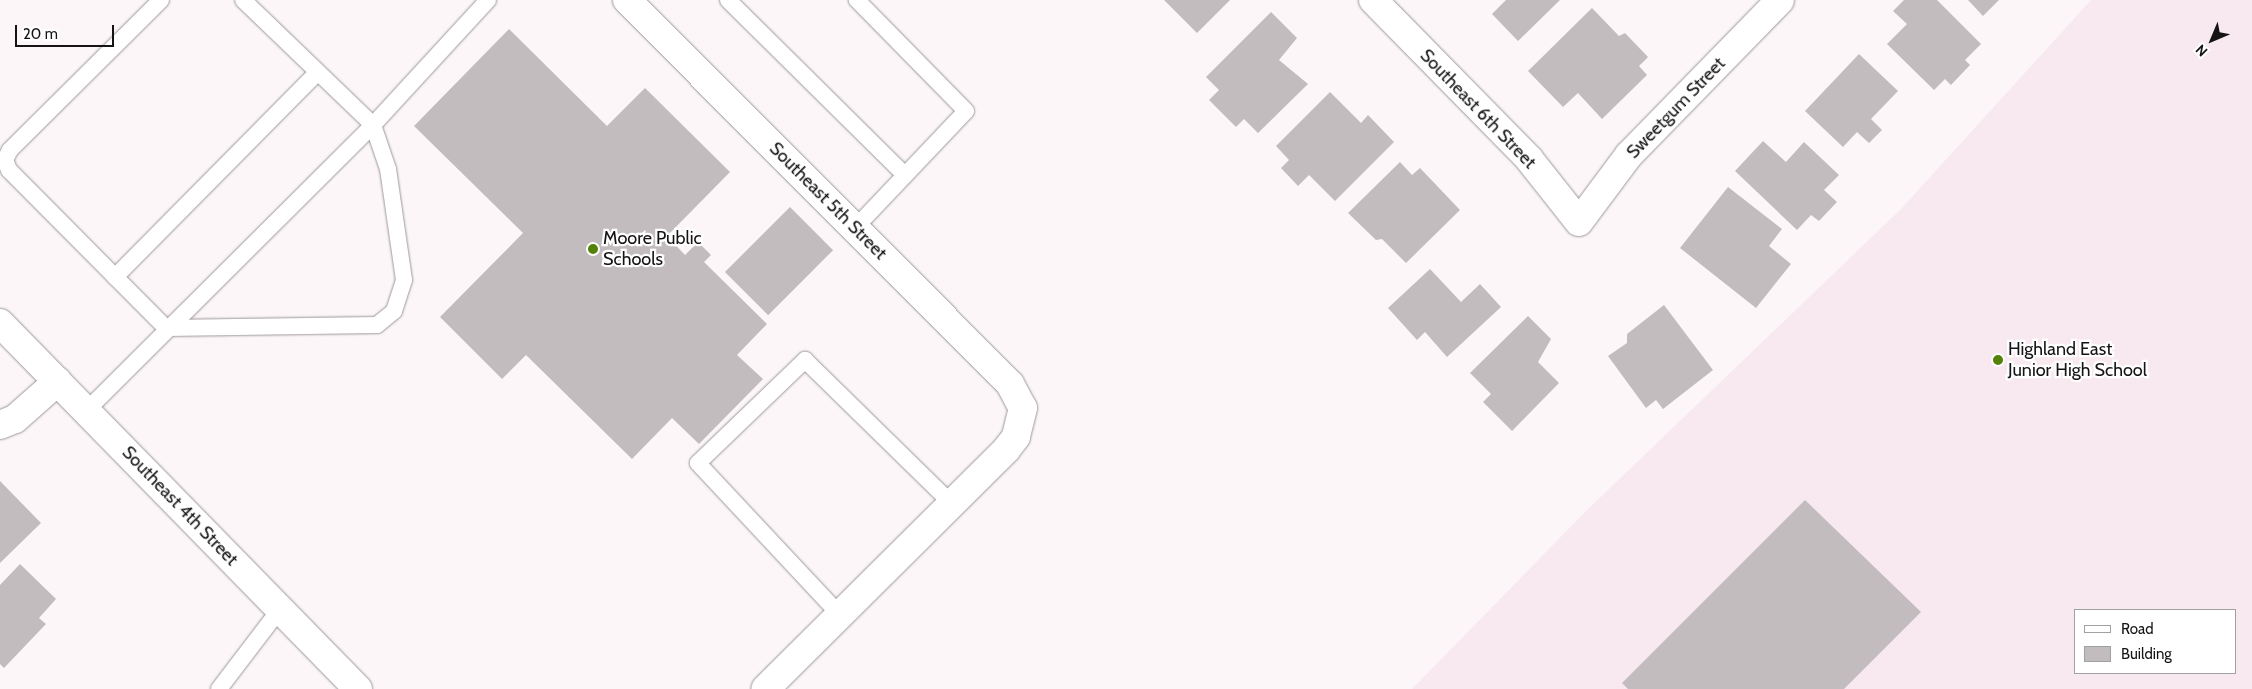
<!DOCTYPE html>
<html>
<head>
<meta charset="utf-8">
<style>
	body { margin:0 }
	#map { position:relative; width:2252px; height:689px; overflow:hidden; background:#fcf6f9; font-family:Cabin,sans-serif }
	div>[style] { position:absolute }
	.built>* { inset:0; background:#f7e9ef }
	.building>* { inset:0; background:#c2bcbf; transform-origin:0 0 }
	.roads { filter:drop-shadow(0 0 1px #9d989a) drop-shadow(0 0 1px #9d989a) }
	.service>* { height:16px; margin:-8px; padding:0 8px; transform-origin:8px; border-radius:8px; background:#fff }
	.minor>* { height:28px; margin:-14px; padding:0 14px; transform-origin:14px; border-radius:14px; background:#fff }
	.secondary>* { height:28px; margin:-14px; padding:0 14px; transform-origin:14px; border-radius:14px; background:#fff }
	.dots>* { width:14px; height:14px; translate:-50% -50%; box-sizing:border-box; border:2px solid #fff; border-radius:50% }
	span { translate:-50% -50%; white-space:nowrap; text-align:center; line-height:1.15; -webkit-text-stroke:4.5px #fff; paint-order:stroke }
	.street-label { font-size:18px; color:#151314 }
	.poi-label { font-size:18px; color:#151314 }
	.left { translate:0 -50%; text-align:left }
	.legend { position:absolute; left:2074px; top:609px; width:162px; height:65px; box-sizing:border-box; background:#fff; border:1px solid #a1a1a1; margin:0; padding:6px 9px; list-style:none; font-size:15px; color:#151314 }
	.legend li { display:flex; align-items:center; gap:10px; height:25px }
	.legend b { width:25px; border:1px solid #a1a1a1 }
	.north { position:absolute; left:2187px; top:15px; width:50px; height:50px; -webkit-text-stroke:4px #fff; paint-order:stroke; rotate:225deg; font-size:14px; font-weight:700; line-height:20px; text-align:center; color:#151314 }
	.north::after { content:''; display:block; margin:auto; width:18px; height:22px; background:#151314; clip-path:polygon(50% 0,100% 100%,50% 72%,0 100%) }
	.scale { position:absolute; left:15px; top:25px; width:99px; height:22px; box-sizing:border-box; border:2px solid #151314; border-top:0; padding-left:6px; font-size:15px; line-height:18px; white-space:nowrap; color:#151314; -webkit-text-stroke:4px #fff; paint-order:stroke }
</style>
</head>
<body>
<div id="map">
	<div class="built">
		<i style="clip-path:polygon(evenodd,2091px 0,2252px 0,2252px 689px,1412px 689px,1586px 511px,1901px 209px,2091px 0,2076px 610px,2236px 610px,2236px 673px,2076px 673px,2076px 610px)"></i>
	</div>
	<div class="building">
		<i style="clip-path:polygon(1164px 0,1230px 0,1197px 33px)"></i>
		<i style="clip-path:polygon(1506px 0,1560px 0,1518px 41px,1492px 14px)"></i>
		<i style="clip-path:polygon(1904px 0,1937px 0,1981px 44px,1965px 60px,1970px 65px,1951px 85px,1945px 79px,1934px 90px,1887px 44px,1907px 24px,1893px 11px)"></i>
		<i style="clip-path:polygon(1968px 0,1999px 0,1983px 16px)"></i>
		<i style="clip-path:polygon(1592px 8px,1619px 36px,1625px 33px,1648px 57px,1639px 66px,1647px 75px,1602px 119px,1578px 93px,1563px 107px,1528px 71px)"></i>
		<i style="clip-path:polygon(1271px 12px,1297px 38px,1279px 60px,1308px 84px,1258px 133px,1244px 119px,1236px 127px,1209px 100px,1219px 90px,1206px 77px)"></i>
		<i style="clip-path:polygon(509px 29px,607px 126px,645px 88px,730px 172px,667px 236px,685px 255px,698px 242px,711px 255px,704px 262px,767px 324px,737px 355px,763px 379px,699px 444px,672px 418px,632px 459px,526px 355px,502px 379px,440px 317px,523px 233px,414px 126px)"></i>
		<i style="clip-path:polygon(1859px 54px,1898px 91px,1871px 119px,1882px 130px,1869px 143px,1857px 132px,1843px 147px,1805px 111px)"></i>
		<i style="clip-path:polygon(1330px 92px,1361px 123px,1368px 115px,1394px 142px,1335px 201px,1309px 175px,1298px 186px,1281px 168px,1289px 160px,1276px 146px)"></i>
		<i style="clip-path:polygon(1763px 141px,1786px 162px,1804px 142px,1839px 175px,1824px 190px,1837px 202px,1819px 221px,1811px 215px,1797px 230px,1735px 171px)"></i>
		<i style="clip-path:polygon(1400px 162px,1412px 175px,1420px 168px,1460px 210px,1406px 263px,1382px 239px,1376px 240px,1348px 213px)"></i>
		<i style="clip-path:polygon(1728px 187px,1782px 229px,1769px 246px,1791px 264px,1756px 308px,1680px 248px)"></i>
		<i style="left:790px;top:207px;width:61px;height:92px;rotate:45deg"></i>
		<i style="clip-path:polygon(1430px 269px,1461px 302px,1480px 284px,1501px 307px,1447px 357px,1425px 332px,1417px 340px,1388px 308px)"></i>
		<i style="clip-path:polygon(1664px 305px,1713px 370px,1663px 409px,1656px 400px,1646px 408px,1608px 356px,1627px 343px,1627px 334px)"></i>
		<i style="clip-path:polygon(1528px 316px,1551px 339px,1538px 362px,1559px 383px,1512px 431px,1483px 402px,1491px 394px,1470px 373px)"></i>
		<i style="clip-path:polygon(0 481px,41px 523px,0 563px)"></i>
		<i style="clip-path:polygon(1805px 500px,1921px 612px,1844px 689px,1628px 689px,1622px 683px)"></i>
		<i style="clip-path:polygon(20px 564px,56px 599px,39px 618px,46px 624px,4px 668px,0 664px,0 585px)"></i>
	</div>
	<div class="roads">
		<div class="service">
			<i style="left:161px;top:0;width:213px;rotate:135.2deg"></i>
			<i style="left:10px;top:150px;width:11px;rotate:117deg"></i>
			<i style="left:5px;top:160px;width:11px;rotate:68deg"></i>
			<i style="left:9px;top:170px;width:223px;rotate:45.2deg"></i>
			<i style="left:166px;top:328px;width:211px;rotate:-0.8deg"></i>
			<i style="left:377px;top:325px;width:22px;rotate:-39deg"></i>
			<i style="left:394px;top:311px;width:33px;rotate:-72deg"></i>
			<i style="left:404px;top:280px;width:112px;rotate:-98.2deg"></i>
			<i style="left:388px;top:169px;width:46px;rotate:-108.8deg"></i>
			<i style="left:373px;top:125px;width:180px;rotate:-136.1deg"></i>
			<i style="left:728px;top:0;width:249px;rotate:44.7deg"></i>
			<i style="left:855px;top:228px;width:161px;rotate:-46.5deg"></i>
			<i style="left:966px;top:111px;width:156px;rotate:-134.5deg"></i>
			<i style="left:115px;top:277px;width:287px;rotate:-45.3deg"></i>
			<i style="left:87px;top:410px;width:404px;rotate:-44.9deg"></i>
			<i style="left:373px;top:125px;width:170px;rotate:-47.4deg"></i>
			<i style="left:840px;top:615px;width:208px;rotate:-133.1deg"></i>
			<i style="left:698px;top:463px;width:149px;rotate:-43.9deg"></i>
			<i style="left:805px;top:360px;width:206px;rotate:44.4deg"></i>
			<i style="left:219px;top:689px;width:101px;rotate:-52.7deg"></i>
		</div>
		<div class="minor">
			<i style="left:627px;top:0;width:542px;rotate:45.07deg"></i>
			<i style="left:1010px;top:384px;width:27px;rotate:62deg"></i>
			<i style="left:1023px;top:408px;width:30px;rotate:104deg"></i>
			<i style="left:1016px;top:437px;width:16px;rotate:128deg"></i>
			<i style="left:1006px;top:450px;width:339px;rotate:135.2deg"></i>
			<i style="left:1373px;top:0;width:223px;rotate:45.5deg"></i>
			<i style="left:1529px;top:159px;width:80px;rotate:51.6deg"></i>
			<i style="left:1579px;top:222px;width:84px;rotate:-53.3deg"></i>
			<i style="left:1629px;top:155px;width:216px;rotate:-45.7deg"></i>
			<i style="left:0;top:425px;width:16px;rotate:-22deg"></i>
			<i style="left:15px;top:419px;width:57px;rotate:-41.5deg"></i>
		</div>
		<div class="secondary">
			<i style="left:0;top:323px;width:512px;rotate:45.63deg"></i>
		</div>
	</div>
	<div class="dots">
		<i style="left:593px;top:249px;background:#54810a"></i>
		<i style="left:1998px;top:360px;background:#54810a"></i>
	</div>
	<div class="street-label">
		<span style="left:1676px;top:108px;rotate:-46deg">Sweetgum Street</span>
		<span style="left:1478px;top:109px;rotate:46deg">Southeast 6th Street</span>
		<span style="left:828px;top:201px;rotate:45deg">Southeast 5th Street</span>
		<span style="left:180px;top:506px;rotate:46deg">Southeast 4th Street</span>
	</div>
	<div class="poi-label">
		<span class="left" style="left:603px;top:249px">Moore Public<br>Schools</span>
		<span class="left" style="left:2008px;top:360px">Highland East<br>Junior High School</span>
	</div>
	<ul class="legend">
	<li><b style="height:6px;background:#fff"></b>Road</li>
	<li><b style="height:14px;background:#c2bcbf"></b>Building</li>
	</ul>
	<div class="north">N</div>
	<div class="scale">20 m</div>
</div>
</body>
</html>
